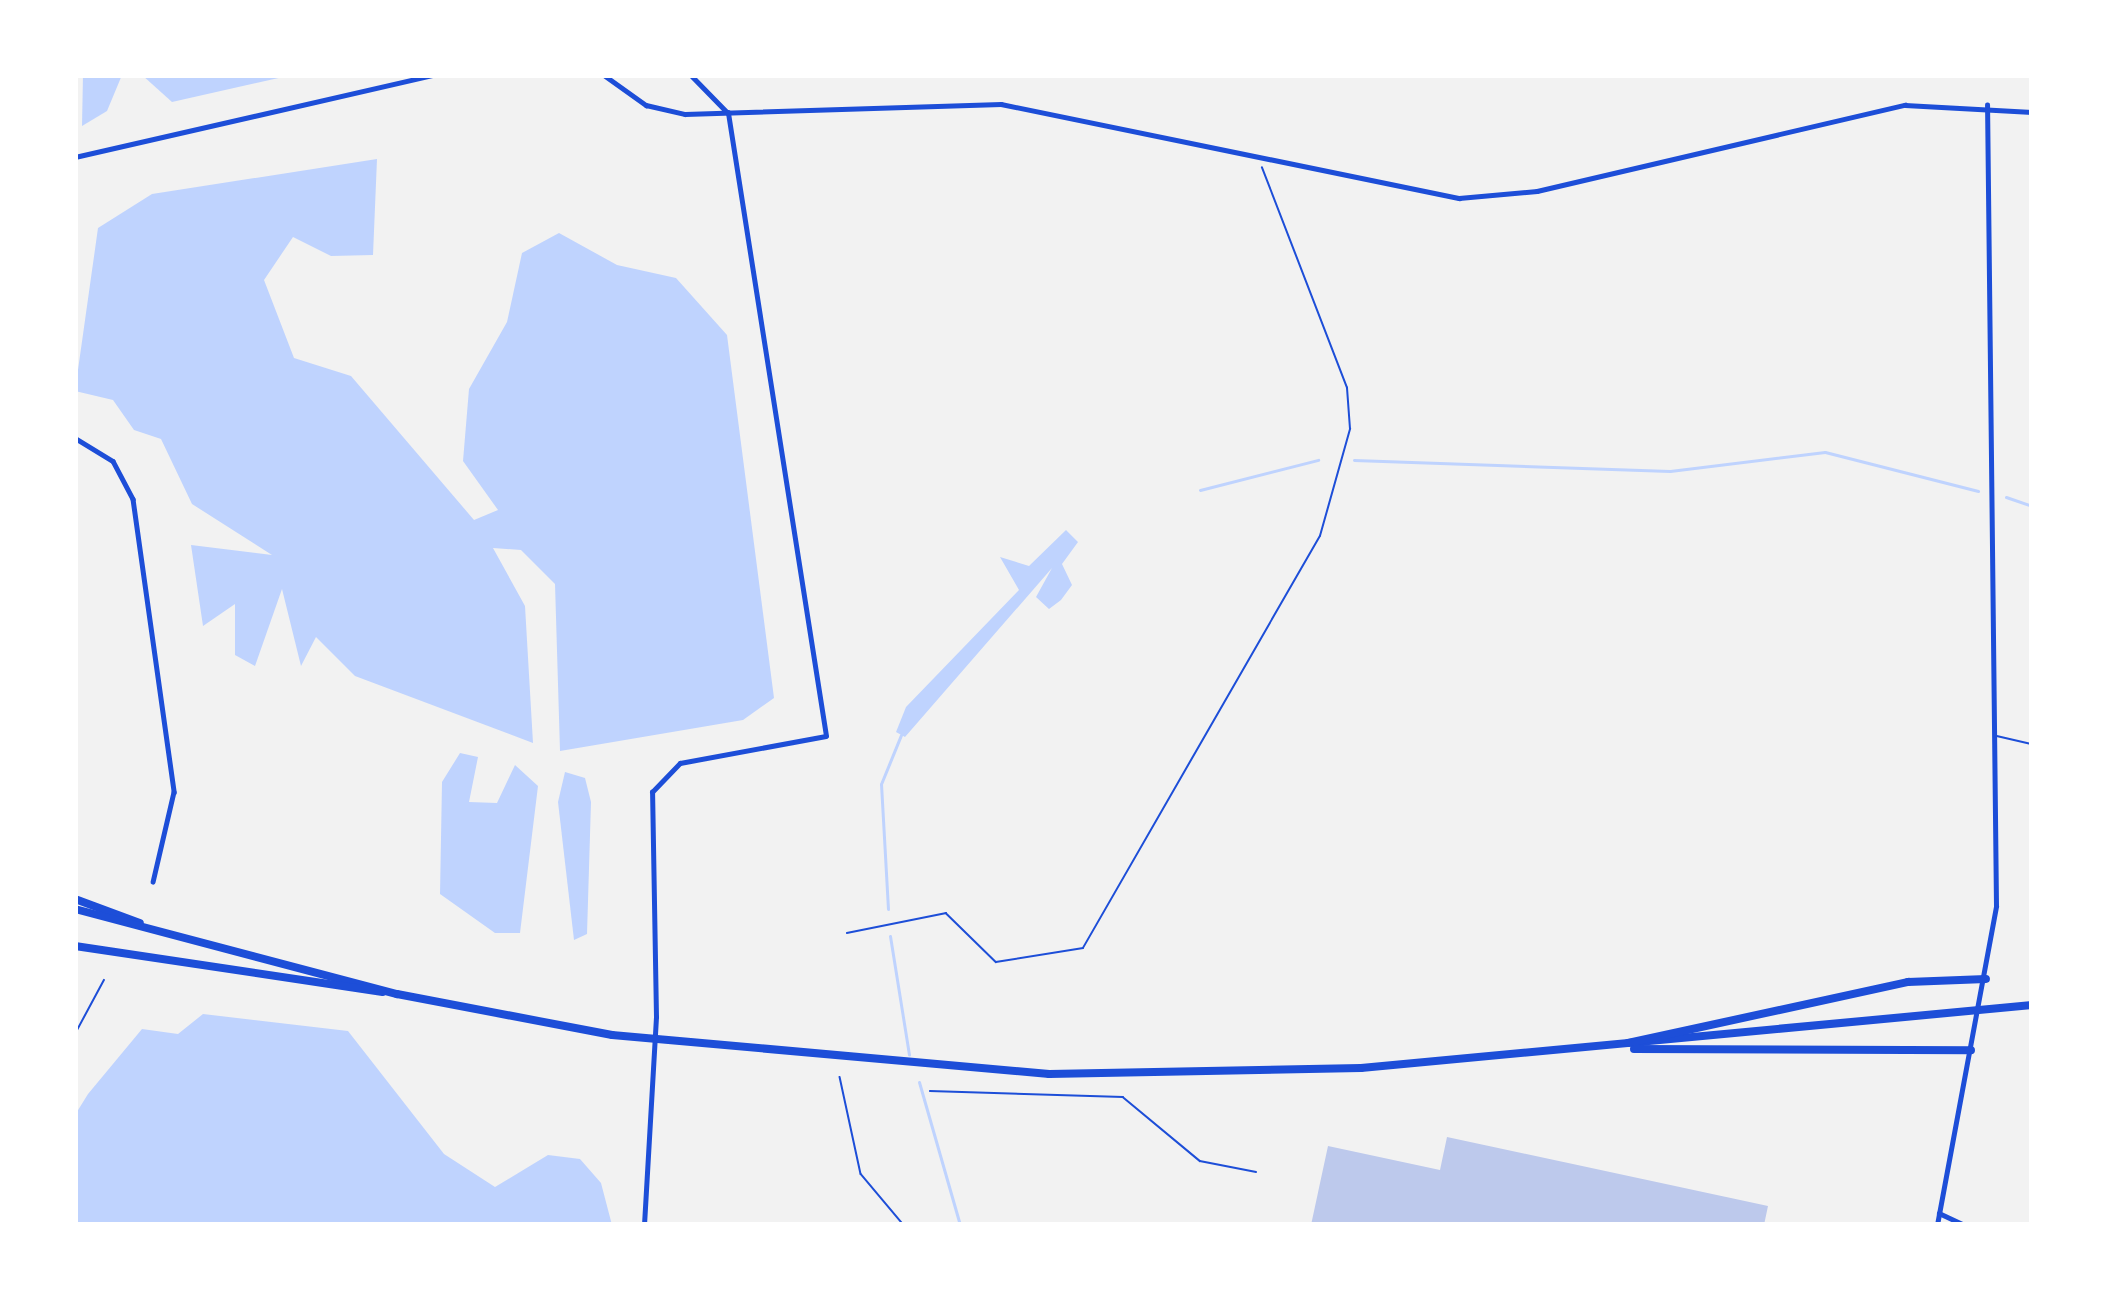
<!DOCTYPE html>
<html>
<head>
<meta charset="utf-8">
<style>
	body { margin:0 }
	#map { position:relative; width:2107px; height:1300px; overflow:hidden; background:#f2f2f2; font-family:Merriweather,serif }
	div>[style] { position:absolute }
	.water>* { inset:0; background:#bfd3fe }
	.stream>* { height:3px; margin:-1.5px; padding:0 1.5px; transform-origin:1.5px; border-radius:1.5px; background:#bfd3fe }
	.building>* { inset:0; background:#bdc9ec }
	.path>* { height:1.5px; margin:-0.75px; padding:0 0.75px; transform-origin:0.75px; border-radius:0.75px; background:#1d4ed8 }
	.service>* { height:1.5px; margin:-0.75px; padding:0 0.75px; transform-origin:0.75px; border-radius:0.75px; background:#1d4ed8 }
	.minor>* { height:4.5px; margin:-2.25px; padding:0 2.25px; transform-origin:2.25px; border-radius:2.25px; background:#1d4ed8 }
	.trunk>* { height:8px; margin:-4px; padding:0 4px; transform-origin:4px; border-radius:4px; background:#1d4ed8 }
	.motorway>* { height:8px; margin:-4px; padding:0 4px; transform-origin:4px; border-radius:4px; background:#1d4ed8 }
	span { translate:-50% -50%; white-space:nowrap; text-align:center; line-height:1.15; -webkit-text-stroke:9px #fff; paint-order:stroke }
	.frame { position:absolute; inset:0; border:78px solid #fff; pointer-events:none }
</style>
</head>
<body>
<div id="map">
	<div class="water">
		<i style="clip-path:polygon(83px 75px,122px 75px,107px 111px,82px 126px)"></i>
		<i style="clip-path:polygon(142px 75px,292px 75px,172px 102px)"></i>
		<i style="clip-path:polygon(377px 159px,373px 255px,331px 256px,293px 237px,264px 280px,294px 358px,351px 376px,474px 520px,498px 510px,463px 461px,469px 389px,507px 322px,522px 253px,559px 233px,617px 265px,676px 278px,727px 335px,774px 698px,743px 720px,560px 751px,555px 584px,521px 550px,493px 548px,525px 606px,533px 743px,355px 676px,316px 637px,301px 666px,282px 589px,255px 666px,235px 655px,235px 604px,203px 626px,191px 545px,272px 555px,192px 504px,161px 439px,134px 430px,113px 400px,75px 391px,98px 228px,152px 194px)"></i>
		<i style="clip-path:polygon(1066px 530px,1078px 542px,1062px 564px,1072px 585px,1061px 600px,1049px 609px,1036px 597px,1052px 568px,905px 737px,896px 732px,906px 707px,1019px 590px,1000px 557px,1029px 566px)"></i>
		<i style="clip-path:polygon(460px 753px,478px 757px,469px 802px,497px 803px,515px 765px,538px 786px,520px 933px,495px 933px,440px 894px,442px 782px)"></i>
		<i style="clip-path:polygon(565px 772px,585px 778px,591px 802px,587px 934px,574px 940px,558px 802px)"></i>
		<i style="clip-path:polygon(203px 1014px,348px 1031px,444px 1154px,495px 1187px,548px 1155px,580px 1159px,601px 1183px,612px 1225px,75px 1225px,75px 1115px,88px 1094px,142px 1029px,178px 1034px)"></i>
	</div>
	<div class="stream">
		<i style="left:1354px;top:460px;width:316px;rotate:2deg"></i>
		<i style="left:1670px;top:471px;width:156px;rotate:-7deg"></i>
		<i style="left:1825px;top:452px;width:158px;rotate:14.3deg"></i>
		<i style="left:1200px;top:490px;width:122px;rotate:-14.3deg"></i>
		<i style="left:2006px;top:497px;width:28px;rotate:19deg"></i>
		<i style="left:888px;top:909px;width:125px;rotate:-93.2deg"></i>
		<i style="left:881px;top:784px;width:53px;rotate:-67.8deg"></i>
		<i style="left:890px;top:936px;width:120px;rotate:80.9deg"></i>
		<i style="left:919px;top:1082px;width:149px;rotate:74deg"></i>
	</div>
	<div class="building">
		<i style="clip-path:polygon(1447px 1137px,1768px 1206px,1764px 1225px,1311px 1225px,1328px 1146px,1440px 1170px)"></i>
	</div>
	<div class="path">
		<i style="left:847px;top:933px;width:101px;rotate:-11.4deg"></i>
		<i style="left:946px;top:913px;width:70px;rotate:44.4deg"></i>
		<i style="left:996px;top:962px;width:88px;rotate:-9.1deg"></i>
		<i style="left:1083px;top:948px;width:475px;rotate:-60.1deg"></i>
		<i style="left:1320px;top:536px;width:111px;rotate:-74.3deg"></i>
		<i style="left:1350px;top:429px;width:41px;rotate:-94.2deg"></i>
		<i style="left:1347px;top:388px;width:236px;rotate:-111.1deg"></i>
		<i style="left:75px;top:1034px;width:61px;rotate:-61.8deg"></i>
		<i style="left:840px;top:1077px;width:99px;rotate:77.8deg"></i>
		<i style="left:861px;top:1174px;width:67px;rotate:49.9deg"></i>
		<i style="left:930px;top:1091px;width:193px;rotate:1.8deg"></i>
		<i style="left:1123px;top:1097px;width:100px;rotate:39.7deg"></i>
		<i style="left:1200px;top:1161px;width:57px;rotate:11.1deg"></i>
	</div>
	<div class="service">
		<i style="left:1997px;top:736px;width:36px;rotate:13deg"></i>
	</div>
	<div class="minor">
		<i style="left:604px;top:75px;width:52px;rotate:35.5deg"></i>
		<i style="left:646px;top:105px;width:40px;rotate:13deg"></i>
		<i style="left:685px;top:114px;width:316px;rotate:-1.8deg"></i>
		<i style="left:1001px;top:104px;width:468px;rotate:11.6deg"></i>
		<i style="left:1459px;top:198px;width:78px;rotate:-5.1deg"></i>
		<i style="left:1537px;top:191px;width:378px;rotate:-13.2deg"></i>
		<i style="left:1905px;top:105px;width:127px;rotate:3.2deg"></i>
		<i style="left:691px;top:75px;width:53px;rotate:45.8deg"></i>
		<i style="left:75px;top:157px;width:366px;rotate:-12.9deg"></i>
		<i style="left:75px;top:438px;width:44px;rotate:31.2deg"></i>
		<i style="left:113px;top:461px;width:43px;rotate:62.2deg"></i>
		<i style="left:133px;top:499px;width:296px;rotate:82deg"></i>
		<i style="left:174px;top:792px;width:92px;rotate:103.1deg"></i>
		<i style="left:1939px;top:1213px;width:29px;rotate:25deg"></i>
		<i style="left:644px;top:1225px;width:208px;rotate:-86.7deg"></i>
		<i style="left:656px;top:1017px;width:225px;rotate:-91deg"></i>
		<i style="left:652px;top:792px;width:40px;rotate:-46deg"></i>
		<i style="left:680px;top:763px;width:148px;rotate:-10.5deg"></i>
		<i style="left:826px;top:736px;width:631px;rotate:-98.94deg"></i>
		<i style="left:1937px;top:1225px;width:324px;rotate:-79.5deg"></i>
		<i style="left:1996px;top:906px;width:801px;rotate:-90.64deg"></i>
	</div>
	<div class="trunk">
		<i style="left:397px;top:994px;width:219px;rotate:10.8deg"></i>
		<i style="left:612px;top:1035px;width:439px;rotate:5.1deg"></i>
		<i style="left:1049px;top:1074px;width:312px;rotate:-1.1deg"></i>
		<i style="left:1361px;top:1068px;width:674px;rotate:-5.36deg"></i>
		<i style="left:1628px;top:1043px;width:287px;rotate:-12.3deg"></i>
		<i style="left:1908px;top:982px;width:78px;rotate:-2.2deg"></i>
		<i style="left:1634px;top:1049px;width:337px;rotate:0.2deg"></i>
	</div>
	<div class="motorway">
		<i style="left:75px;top:899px;width:69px;rotate:20.3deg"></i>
		<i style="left:75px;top:909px;width:333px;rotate:14.8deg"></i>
		<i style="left:75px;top:946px;width:311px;rotate:8.5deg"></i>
	</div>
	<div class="frame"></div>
</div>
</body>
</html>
